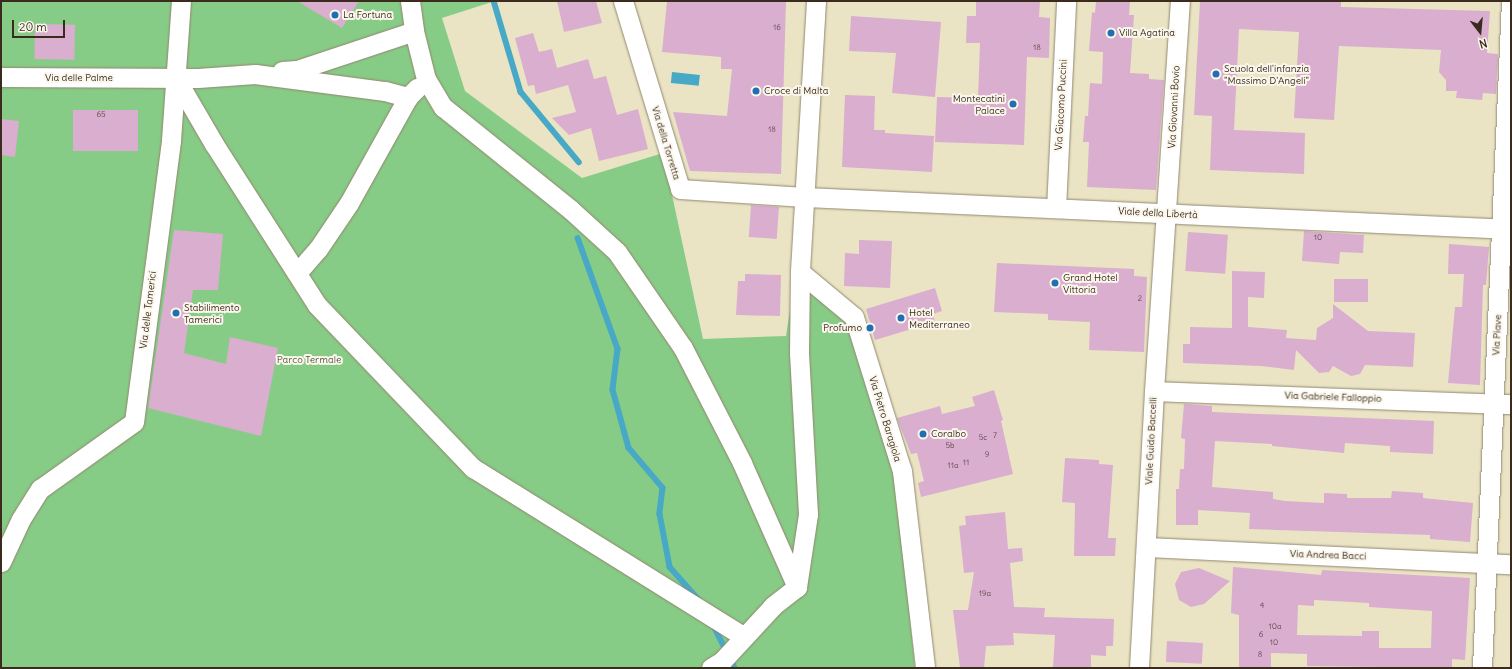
<!DOCTYPE html>
<html>
<head>
<meta charset="utf-8">
<style>
	body { margin:0 }
	#map { position:relative; width:1512px; height:669px; overflow:hidden; background:#eae4c4; font-family:Delius,sans-serif }
	div>[style] { position:absolute }
	.green>* { inset:0; background:#87cc86 }
	.water>* { inset:0; background:#48a9c7; transform-origin:0 0 }
	.stream>* { height:5.5px; margin:-2.75px; padding:0 2.75px; transform-origin:2.75px; border-radius:2.75px; background:#48a9c7 }
	.building>* { inset:0; background:#d9aecf; transform-origin:0 0 }
	.roads { filter:drop-shadow(0 0 1px #928771) drop-shadow(0 0 1px #928771) }
	.street>* { height:19px; margin:-9.5px; padding:0 9.5px; transform-origin:9.5px; border-radius:9.5px; background:#fff }
	.dots>* { width:11px; height:11px; translate:-50% -50%; box-sizing:border-box; border:2px solid #fbf7ec; border-radius:50% }
	span { translate:-50% -50%; white-space:nowrap; text-align:center; line-height:1.15; -webkit-text-stroke:4px #fbf7ec; paint-order:stroke }
	.number-label { font-size:8px; color:#624b4a }
	.number-label span { -webkit-text-stroke-width:0 }
	.poi-label { font-size:10px; color:#3b2a1e }
	.left { translate:0 -50%; text-align:left }
	.right { translate:-100% -50%; text-align:right }
	.street-label { font-size:10px; color:#3b2a1e }
	.park-label { font-size:10px; color:#525b3d }
	.frame { position:absolute; inset:0; border:2px solid #3b2a1e; pointer-events:none }
	.north { position:absolute; left:1460px; top:12px; width:40px; height:40px; -webkit-text-stroke:3px #fbf7ec; paint-order:stroke; rotate:164deg; font-size:11px; font-weight:700; line-height:16px; text-align:center; color:#3b2a1e }
	.north::after { content:''; display:block; margin:auto; width:14px; height:18px; background:#3b2a1e; clip-path:polygon(50% 0,100% 100%,50% 72%,0 100%) }
	.scale { position:absolute; left:12px; top:20px; width:53px; height:18px; box-sizing:border-box; border:2px solid #3b2a1e; border-top:0; padding-left:5px; font-size:12px; line-height:14px; white-space:nowrap; color:#3b2a1e; -webkit-text-stroke:3px #fbf7ec; paint-order:stroke }
</style>
</head>
<body>
<div id="map">
	<div class="green">
		<i style="clip-path:polygon(1px 1px,495px 1px,442px 18px,465px 91px,582px 178px,663px 153px,703px 339px,786px 336px,795px 277px,850px 324px,896px 472px,915px 668px,1px 668px)"></i>
	</div>
	<div class="water">
		<i style="left:672px;top:72px;width:28px;height:11px;rotate:6deg"></i>
	</div>
	<div class="stream">
		<i style="left:494px;top:1px;width:95px;rotate:73.5deg"></i>
		<i style="left:521px;top:92px;width:91px;rotate:50.4deg"></i>
		<i style="left:578px;top:238px;width:118px;rotate:70.2deg"></i>
		<i style="left:618px;top:349px;width:41px;rotate:97deg"></i>
		<i style="left:613px;top:390px;width:60px;rotate:74.6deg"></i>
		<i style="left:629px;top:448px;width:52px;rotate:49.6deg"></i>
		<i style="left:663px;top:488px;width:26px;rotate:97deg"></i>
		<i style="left:660px;top:514px;width:54px;rotate:79.3deg"></i>
		<i style="left:670px;top:567px;width:45px;rotate:48.6deg"></i>
		<i style="left:714px;top:626px;width:47px;rotate:63.4deg"></i>
	</div>
	<div class="building">
		<i style="clip-path:polygon(297px 1px,359px 1px,342px 28px)"></i>
		<i style="clip-path:polygon(557px 1px,596px 1px,602px 23px,564px 32px)"></i>
		<i style="clip-path:polygon(667px 1px,786px 1px,781px 174px,690px 171px,673px 112px,727px 116px,732px 69px,721px 69px,721px 57px,662px 52px)"></i>
		<i style="clip-path:polygon(976px 1px,1040px 1px,1039px 17px,1050px 18px,1049px 58px,1027px 57px,1024px 145px,935px 142px,937px 97px,978px 98px,980px 43px,966px 43px,967px 16px,976px 16px)"></i>
		<i style="clip-path:polygon(1096px 1px,1130px 1px,1129px 15px,1134px 15px,1130px 73px,1149px 74px,1149px 79px,1164px 80px,1156px 190px,1087px 187px,1089px 142px,1083px 142px,1085px 116px,1088px 116px,1090px 83px,1102px 84px,1103px 52px,1089px 51px,1092px 12px,1095px 13px)"></i>
		<i style="clip-path:polygon(1200px 1px,1341px 1px,1341px 7px,1490px 11px,1487px 53px,1498px 54px,1496px 94px,1483px 93px,1482px 100px,1456px 98px,1457px 91px,1446px 91px,1446px 80px,1439px 72px,1441px 50px,1339px 46px,1334px 120px,1294px 118px,1299px 32px,1239px 29px,1234px 130px,1305px 133px,1304px 174px,1210px 170px,1212px 116px,1194px 115px)"></i>
		<i style="clip-path:polygon(851px 16px,941px 22px,935px 97px,892px 93px,896px 53px,849px 51px)"></i>
		<i style="left:35px;top:24px;width:40px;height:35px;rotate:1deg"></i>
		<i style="clip-path:polygon(533px 33px,539px 52px,552px 49px,557px 68px,588px 59px,594px 79px,606px 76px,617px 115px,638px 109px,648px 149px,599px 161px,591px 128px,569px 135px,552px 118px,576px 112px,568px 85px,536px 94px,534px 85px,528px 86px,515px 38px)"></i>
		<i style="clip-path:polygon(845px 95px,875px 96px,874px 130px,885px 130px,885px 133px,934px 136px,932px 172px,842px 167px)"></i>
		<i style="left:73px;top:110px;width:65px;height:41px"></i>
		<i style="clip-path:polygon(1px 119px,19px 121px,15px 157px,1px 155px)"></i>
		<i style="left:751px;top:205px;width:28px;height:32px;rotate:4deg"></i>
		<i style="clip-path:polygon(174px 230px,223px 234px,218px 290px,193px 290px,184px 353px,226px 364px,230px 337px,278px 348px,261px 436px,148px 408px)"></i>
		<i style="clip-path:polygon(1304px 231px,1364px 235px,1363px 253px,1340px 252px,1339px 264px,1302px 261px)"></i>
		<i style="left:1188px;top:232px;width:40px;height:39px;rotate:4deg"></i>
		<i style="clip-path:polygon(859px 240px,892px 241px,890px 288px,844px 286px,845px 253px,859px 254px)"></i>
		<i style="clip-path:polygon(1449px 244px,1489px 247px,1486px 285px,1483px 285px,1480px 385px,1448px 383px,1455px 307px,1462px 307px,1464px 274px,1448px 274px)"></i>
		<i style="clip-path:polygon(997px 263px,1134px 269px,1134px 276px,1147px 277px,1144px 352px,1089px 350px,1090px 322px,1048px 320px,1048px 314px,994px 312px)"></i>
		<i style="clip-path:polygon(1232px 271px,1265px 272px,1264px 298px,1248px 297px,1248px 327px,1287px 330px,1286px 338px,1316px 340px,1317px 328px,1333px 318px,1333px 304px,1368px 331px,1415px 333px,1413px 367px,1365px 365px,1360px 374px,1351px 376px,1333px 366px,1329px 372px,1319px 373px,1296px 350px,1294px 370px,1261px 366px,1183px 363px,1183px 344px,1190px 344px,1190px 327px,1232px 328px)"></i>
		<i style="clip-path:polygon(745px 274px,781px 275px,780px 316px,736px 315px,738px 281px,745px 281px)"></i>
		<i style="left:1334px;top:279px;width:34px;height:23px"></i>
		<i style="clip-path:polygon(935px 288px,942px 311px,933px 314px,935px 322px,875px 340px,866px 309px)"></i>
		<i style="clip-path:polygon(994px 390px,1003px 420px,1001px 421px,1013px 474px,921px 497px,918px 483px,924px 481px,917px 453px,911px 454px,897px 418px,940px 406px,942px 414px,975px 406px,972px 397px)"></i>
		<i style="clip-path:polygon(1184px 404px,1212px 406px,1212px 412px,1434px 421px,1433px 454px,1390px 452px,1390px 446px,1345px 443px,1344px 453px,1272px 446px,1272px 444px,1215px 441px,1212px 487px,1273px 492px,1273px 499px,1285px 501px,1324px 503px,1324px 493px,1347px 494px,1347px 498px,1391px 498px,1392px 491px,1423px 493px,1423px 498px,1473px 503px,1470px 542px,1430px 539px,1430px 535px,1249px 529px,1250px 513px,1198px 510px,1198px 525px,1176px 525px,1176px 489px,1179px 489px,1180px 469px,1184px 469px,1185px 439px,1181px 438px)"></i>
		<i style="clip-path:polygon(1065px 458px,1099px 460px,1099px 464px,1113px 465px,1108px 538px,1116px 538px,1115px 556px,1074px 556px,1075px 503px,1062px 502px)"></i>
		<i style="clip-path:polygon(1005px 512px,1008px 549px,1022px 548px,1023px 561px,1010px 563px,1014px 607px,1045px 608px,1044px 617px,1114px 619px,1113px 646px,1106px 646px,1106px 656px,1091px 655px,1091px 668px,1053px 668px,1055px 635px,1013px 633px,1014px 645px,986px 646px,984px 668px,960px 668px,953px 610px,968px 610px,974px 572px,964px 573px,959px 526px,966px 525px,965px 516px)"></i>
		<i style="clip-path:polygon(evenodd,1233px 567px,1321px 575px,1322px 570px,1470px 578px,1465px 660px,1452px 659px,1452px 668px,1307px 666px,1307px 654px,1271px 653px,1271px 668px,1239px 668px,1239px 615px,1231px 613px,1233px 567px,1314px 600px,1369px 603px,1369px 607px,1432px 611px,1431px 648px,1379px 648px,1379px 631px,1362px 631px,1362px 636px,1297px 635px,1298px 605px,1314px 606px,1314px 600px)"></i>
		<i style="clip-path:polygon(1199px 568px,1230px 581px,1204px 604px,1191px 607px,1179px 600px,1175px 584px,1181px 572px)"></i>
		<i style="left:1167px;top:641px;width:36px;height:21px;rotate:3deg"></i>
	</div>
	<div class="roads">
		<div class="street">
			<i style="left:410px;top:1px;width:30px;rotate:82deg"></i>
			<i style="left:414px;top:31px;width:49px;rotate:76deg"></i>
			<i style="left:426px;top:79px;width:33px;rotate:59deg"></i>
			<i style="left:443px;top:107px;width:164px;rotate:38.8deg"></i>
			<i style="left:571px;top:210px;width:62px;rotate:42.4deg"></i>
			<i style="left:617px;top:252px;width:116px;rotate:55.5deg"></i>
			<i style="left:683px;top:348px;width:129px;rotate:62.8deg"></i>
			<i style="left:742px;top:463px;width:136px;rotate:66.1deg"></i>
			<i style="left:797px;top:587px;width:31px;rotate:142deg"></i>
			<i style="left:773px;top:606px;width:75px;rotate:132.8deg"></i>
			<i style="left:722px;top:661px;width:13px;rotate:148deg"></i>
			<i style="left:623px;top:1px;width:196px;rotate:73.1deg"></i>
			<i style="left:680px;top:189px;width:125px;rotate:3.7deg"></i>
			<i style="left:805px;top:197px;width:707px;rotate:2.6deg"></i>
			<i style="left:816px;top:1px;width:271px;rotate:93.4deg"></i>
			<i style="left:800px;top:272px;width:70px;rotate:39.8deg"></i>
			<i style="left:854px;top:317px;width:161px;rotate:72.7deg"></i>
			<i style="left:902px;top:471px;width:198px;rotate:83.3deg"></i>
			<i style="left:282px;top:71px;width:15px;rotate:-4deg"></i>
			<i style="left:297px;top:70px;width:123px;rotate:-18.4deg"></i>
			<i style="left:1px;top:77px;width:197px;rotate:0.3deg"></i>
			<i style="left:198px;top:78px;width:57px;rotate:-4deg"></i>
			<i style="left:255px;top:74px;width:131px;rotate:7.5deg"></i>
			<i style="left:385px;top:91px;width:24px;rotate:15deg"></i>
			<i style="left:175px;top:77px;width:78px;rotate:59.8deg"></i>
			<i style="left:214px;top:144px;width:191px;rotate:57.4deg"></i>
			<i style="left:317px;top:305px;width:226px;rotate:46.3deg"></i>
			<i style="left:473px;top:468px;width:319px;rotate:31.9deg"></i>
			<i style="left:1056px;top:208px;width:207px;rotate:-87.2deg"></i>
			<i style="left:297px;top:273px;width:32px;rotate:-49deg"></i>
			<i style="left:318px;top:249px;width:55px;rotate:-56deg"></i>
			<i style="left:349px;top:203px;width:121px;rotate:-60.9deg"></i>
			<i style="left:408px;top:97px;width:13px;rotate:-45deg"></i>
			<i style="left:1154px;top:391px;width:357px;rotate:2.1deg"></i>
			<i style="left:1146px;top:547px;width:365px;rotate:2.7deg"></i>
			<i style="left:1px;top:562px;width:47px;rotate:-65.1deg"></i>
			<i style="left:21px;top:519px;width:36px;rotate:-58deg"></i>
			<i style="left:40px;top:489px;width:115px;rotate:-35.5deg"></i>
			<i style="left:134px;top:422px;width:284px;rotate:-82.5deg"></i>
			<i style="left:171px;top:140px;width:139px;rotate:-85.9deg"></i>
			<i style="left:797px;top:587px;width:74px;rotate:-81.4deg"></i>
			<i style="left:808px;top:514px;width:161px;rotate:-93.2deg"></i>
			<i style="left:799px;top:353px;width:81px;rotate:-89.3deg"></i>
			<i style="left:1139px;top:668px;width:277px;rotate:-86.9deg"></i>
			<i style="left:1154px;top:391px;width:391px;rotate:-86.2deg"></i>
			<i style="left:1482px;top:668px;width:667px;rotate:-87.51deg"></i>
		</div>
	</div>
	<div class="dots">
		<i style="left:335px;top:15px;background:#1f6fb2"></i>
		<i style="left:1111px;top:33px;background:#1f6fb2"></i>
		<i style="left:1216px;top:74px;background:#1f6fb2"></i>
		<i style="left:756px;top:91px;background:#1f6fb2"></i>
		<i style="left:1013px;top:104px;background:#1f6fb2"></i>
		<i style="left:1055px;top:283px;background:#1f6fb2"></i>
		<i style="left:176px;top:313px;background:#1f6fb2"></i>
		<i style="left:901px;top:318px;background:#1f6fb2"></i>
		<i style="left:870px;top:328px;background:#1f6fb2"></i>
		<i style="left:923px;top:434px;background:#1f6fb2"></i>
	</div>
	<div class="number-label">
		<span style="left:777px;top:28px">16</span>
		<span style="left:1037px;top:48px">18</span>
		<span style="left:101px;top:115px">65</span>
		<span style="left:772px;top:130px">18</span>
		<span style="left:1318px;top:238px">10</span>
		<span style="left:1140px;top:299px">2</span>
		<span style="left:995px;top:436px">7</span>
		<span style="left:983px;top:438px">5c</span>
		<span style="left:950px;top:446px">5b</span>
		<span style="left:987px;top:455px">9</span>
		<span style="left:966px;top:463px">11</span>
		<span style="left:953px;top:466px">11a</span>
		<span style="left:985px;top:594px">19a</span>
		<span style="left:1262px;top:606px">4</span>
		<span style="left:1275px;top:627px">10a</span>
		<span style="left:1261px;top:635px">6</span>
		<span style="left:1274px;top:643px">10</span>
		<span style="left:1260px;top:655px">8</span>
	</div>
	<div class="poi-label">
		<span class="left" style="left:343px;top:15px">La Fortuna</span>
		<span class="left" style="left:1119px;top:33px">Villa Agatina</span>
		<span class="left" style="left:1224px;top:74px">Scuola dell'infanzia<br>"Massimo D'Angeli"</span>
		<span class="left" style="left:764px;top:91px">Croce di Malta</span>
		<span class="right" style="left:1005px;top:104px">Montecatini<br>Palace</span>
		<span class="left" style="left:1063px;top:283px">Grand Hotel<br>Vittoria</span>
		<span class="left" style="left:184px;top:313px">Stabilimento<br>Tamerici</span>
		<span class="left" style="left:909px;top:318px">Hotel<br>Mediterraneo</span>
		<span class="right" style="left:862px;top:328px">Profumo</span>
		<span class="left" style="left:931px;top:434px">Coralbo</span>
	</div>
	<div class="street-label">
		<span style="left:79px;top:78px">Via delle Palme</span>
		<span style="left:1061px;top:105px;rotate:-87deg">Via Giacomo Puccini</span>
		<span style="left:1174px;top:107px;rotate:-87deg">Via Giovanni Bovio</span>
		<span style="left:666px;top:143px;rotate:73deg">Via della Torretta</span>
		<span style="left:1158px;top:213px;rotate:3deg">Viale della Libertà</span>
		<span style="left:148px;top:310px;rotate:-83deg">Via delle Tamerici</span>
		<span style="left:1497px;top:335px;rotate:-87deg">Via Piave</span>
		<span style="left:1333px;top:397px;rotate:2deg">Via Gabriele Falloppio</span>
		<span style="left:885px;top:419px;rotate:73deg">Via Pietro Baragiola</span>
		<span style="left:1151px;top:441px;rotate:-87deg">Viale Guido Baccelli</span>
		<span style="left:1328px;top:555px;rotate:2deg">Via Andrea Bacci</span>
	</div>
	<div class="park-label">
		<span style="left:309px;top:360px">Parco Termale</span>
	</div>
	<div class="frame"></div>
	<div class="north">N</div>
	<div class="scale">20 m</div>
</div>
</body>
</html>
